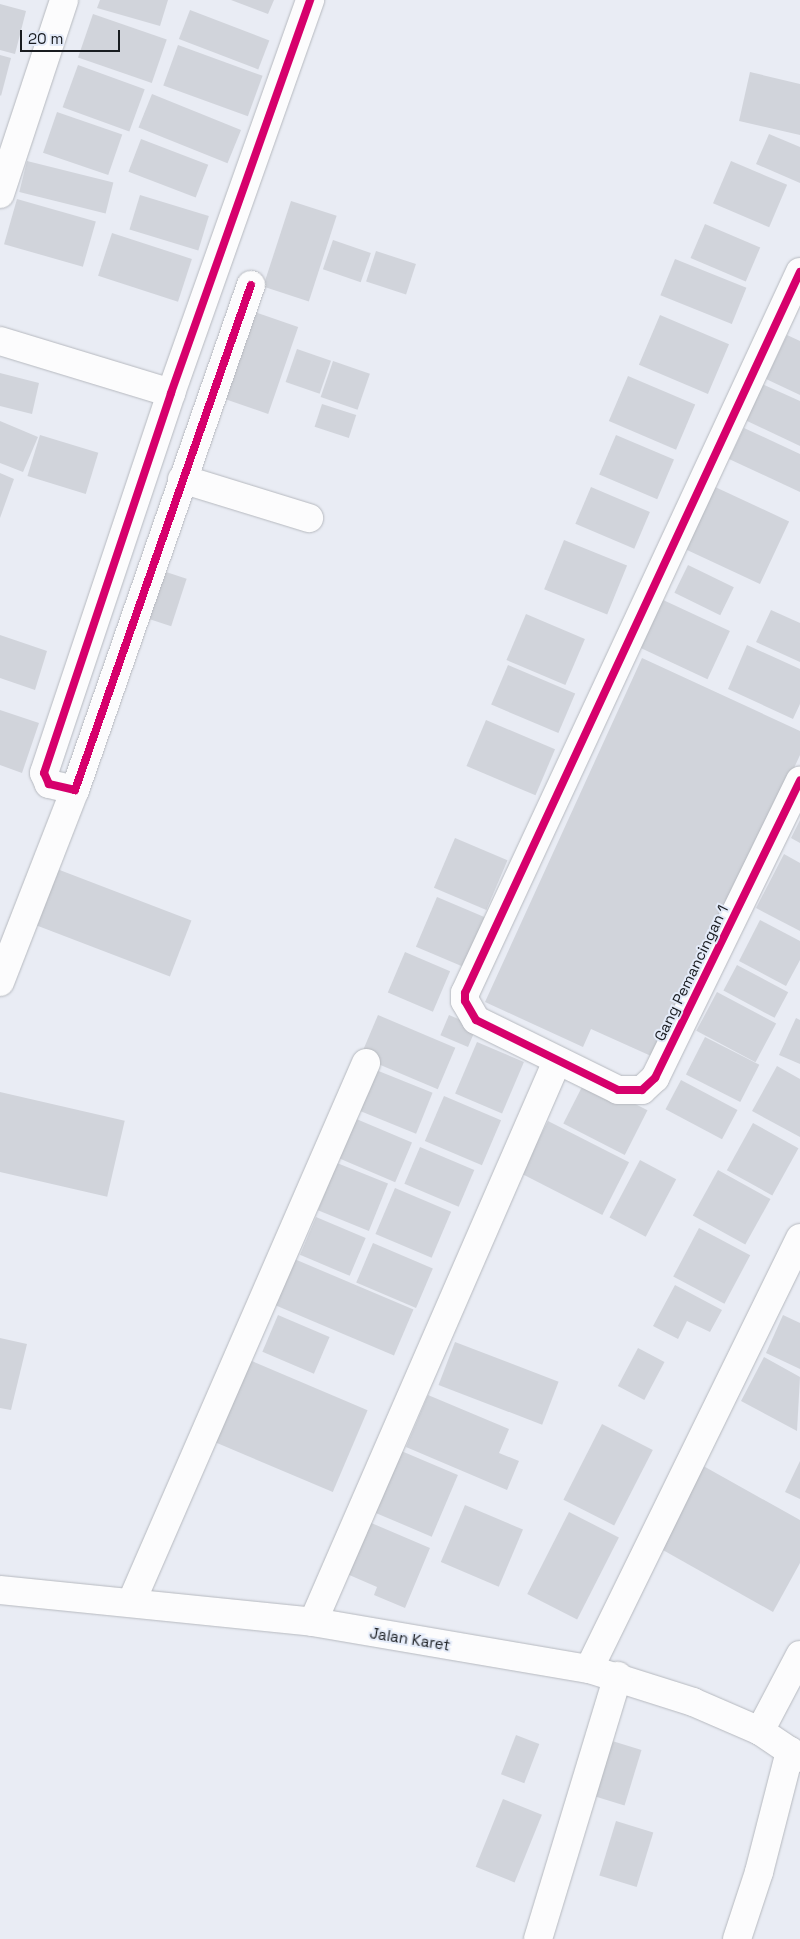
<!DOCTYPE html>
<html>
<head>
<meta charset="utf-8">
<style>
	body { margin:0 }
	#map { position:relative; width:800px; height:1939px; overflow:hidden; background:#e9ecf4; font-family:"Space Grotesk",sans-serif }
	div>[style] { position:absolute }
	.building>* { inset:0; background:#d1d4db; transform-origin:0 0 }
	.roads { filter:drop-shadow(0 0 1px #b6b9bf) drop-shadow(0 0 1px #b6b9bf) }
	.minor>* { height:28px; margin:-14px; padding:0 14px; transform-origin:14px; border-radius:14px; background:#fcfcfd }
	.cycleway>* { height:8px; margin:-4px; padding:0 4px; transform-origin:4px; border-radius:4px; background:#d6006c }
	span { translate:-50% -50%; white-space:nowrap; text-align:center; line-height:1.15; -webkit-text-stroke:4px #e4ebf9; paint-order:stroke }
	.street-label { font-size:15px; color:#191c20 }
	.scale { position:absolute; left:20px; top:30px; width:100px; height:22px; box-sizing:border-box; border:2px solid #191c20; border-top:0; padding-left:6px; font-size:15px; line-height:18px; white-space:nowrap; color:#191c20; -webkit-text-stroke:4px #e4ebf9; paint-order:stroke }
</style>
</head>
<body>
<div id="map">
	<div class="building">
		<i style="clip-path:polygon(100px 0,168px 0,160px 26px,97px 8px)"></i>
		<i style="clip-path:polygon(231px 0,274px 0,268px 14px)"></i>
		<i style="clip-path:polygon(0 4px,26px 11px,15px 54px,0 50px)"></i>
		<i style="left:190px;top:10px;width:85px;height:31px;rotate:21deg"></i>
		<i style="left:93px;top:14px;width:78px;height:46px;rotate:19deg"></i>
		<i style="left:178px;top:45px;width:90px;height:43px;rotate:20deg"></i>
		<i style="clip-path:polygon(0 55px,11px 58px,1px 96px,0 95px)"></i>
		<i style="left:78px;top:65px;width:71px;height:45px;rotate:20deg"></i>
		<i style="clip-path:polygon(750px 72px,800px 84px,800px 135px,739px 121px)"></i>
		<i style="left:152px;top:94px;width:96px;height:36px;rotate:22deg"></i>
		<i style="left:57px;top:112px;width:69px;height:43px;rotate:19deg"></i>
		<i style="clip-path:polygon(769px 134px,800px 147px,800px 183px,756px 164px)"></i>
		<i style="left:141px;top:139px;width:72px;height:35px;rotate:21deg"></i>
		<i style="left:27px;top:161px;width:89px;height:32px;rotate:14deg"></i>
		<i style="left:731px;top:161px;width:61px;height:46px;rotate:23deg"></i>
		<i style="left:140px;top:195px;width:72px;height:36px;rotate:17deg"></i>
		<i style="left:17px;top:199px;width:82px;height:47px;rotate:16deg"></i>
		<i style="left:291px;top:201px;width:48px;height:90px;rotate:18deg"></i>
		<i style="left:705px;top:224px;width:60px;height:37px;rotate:23deg"></i>
		<i style="left:112px;top:233px;width:84px;height:45px;rotate:18deg"></i>
		<i style="left:333px;top:240px;width:40px;height:31px;rotate:19deg"></i>
		<i style="left:376px;top:251px;width:42px;height:32px;rotate:18deg"></i>
		<i style="left:675px;top:259px;width:77px;height:39px;rotate:22deg"></i>
		<i style="left:249px;top:310px;width:52px;height:92px;rotate:19deg"></i>
		<i style="left:660px;top:315px;width:75px;height:54px;rotate:23deg"></i>
		<i style="clip-path:polygon(787px 335px,800px 341px,800px 395px,766px 379px)"></i>
		<i style="left:297px;top:349px;width:36px;height:35px;rotate:19deg"></i>
		<i style="left:333px;top:361px;width:39px;height:38px;rotate:19deg"></i>
		<i style="clip-path:polygon(0 373px,39px 383px,32px 414px,0 406px)"></i>
		<i style="left:628px;top:376px;width:73px;height:49px;rotate:23deg"></i>
		<i style="clip-path:polygon(762px 384px,800px 401px,800px 446px,745px 420px)"></i>
		<i style="left:322px;top:404px;width:36px;height:24px;rotate:18deg"></i>
		<i style="clip-path:polygon(0 421px,38px 437px,23px 472px,0 463px)"></i>
		<i style="clip-path:polygon(744px 428px,800px 454px,800px 492px,729px 459px)"></i>
		<i style="left:40px;top:435px;width:61px;height:43px;rotate:17deg"></i>
		<i style="left:616px;top:435px;width:63px;height:43px;rotate:23deg"></i>
		<i style="clip-path:polygon(0 473px,14px 479px,0 518px)"></i>
		<i style="left:713px;top:486px;width:84px;height:69px;rotate:25deg"></i>
		<i style="left:591px;top:487px;width:64px;height:40px;rotate:23deg"></i>
		<i style="left:564px;top:540px;width:68px;height:53px;rotate:22deg"></i>
		<i style="left:688px;top:565px;width:51px;height:31px;rotate:26deg"></i>
		<i style="left:160px;top:570px;width:28px;height:50px;rotate:18deg"></i>
		<i style="left:661px;top:599px;width:76px;height:53px;rotate:25deg"></i>
		<i style="clip-path:polygon(771px 610px,800px 623px,800px 662px,756px 642px)"></i>
		<i style="left:526px;top:614px;width:64px;height:50px;rotate:23deg"></i>
		<i style="clip-path:polygon(0 635px,47px 651px,35px 690px,0 678px)"></i>
		<i style="clip-path:polygon(747px 645px,800px 669px,800px 704px,793px 719px,728px 689px)"></i>
		<i style="clip-path:polygon(642px 658px,800px 731px,800px 755px,660px 1060px,591px 1029px,583px 1047px,485px 1002px)"></i>
		<i style="left:508px;top:665px;width:73px;height:43px;rotate:23deg"></i>
		<i style="clip-path:polygon(0 710px,39px 723px,22px 773px,0 765px)"></i>
		<i style="left:486px;top:720px;width:75px;height:50px;rotate:23deg"></i>
		<i style="clip-path:polygon(800px 820px,800px 843px,791px 838px)"></i>
		<i style="left:455px;top:838px;width:57px;height:54px;rotate:23deg"></i>
		<i style="clip-path:polygon(784px 854px,800px 863px,800px 931px,756px 908px)"></i>
		<i style="left:57px;top:869px;width:144px;height:60px;rotate:21deg"></i>
		<i style="left:437px;top:897px;width:52px;height:54px;rotate:23deg"></i>
		<i style="clip-path:polygon(760px 920px,800px 941px,800px 960px,786px 986px,739px 961px)"></i>
		<i style="left:405px;top:952px;width:49px;height:44px;rotate:23deg"></i>
		<i style="left:737px;top:965px;width:58px;height:29px;rotate:28deg"></i>
		<i style="left:717px;top:992px;width:67px;height:44px;rotate:28deg"></i>
		<i style="left:378px;top:1015px;width:84px;height:45px;rotate:23deg"></i>
		<i style="left:449px;top:1015px;width:30px;height:22px;rotate:23deg"></i>
		<i style="clip-path:polygon(796px 1018px,800px 1020px,800px 1064px,779px 1055px)"></i>
		<i style="left:705px;top:1037px;width:61px;height:42px;rotate:27deg"></i>
		<i style="left:477px;top:1042px;width:51px;height:56px;rotate:23deg"></i>
		<i style="clip-path:polygon(777px 1066px,800px 1079px,800px 1137px,752px 1111px)"></i>
		<i style="left:376px;top:1070px;width:61px;height:44px;rotate:22deg"></i>
		<i style="left:586px;top:1079px;width:69px;height:50px;rotate:27deg"></i>
		<i style="left:681px;top:1080px;width:64px;height:33px;rotate:28deg"></i>
		<i style="left:0;top:1092px;width:128px;height:78px;rotate:13deg"></i>
		<i style="left:444px;top:1096px;width:62px;height:49px;rotate:23deg"></i>
		<i style="left:354px;top:1118px;width:63px;height:43px;rotate:23deg"></i>
		<i style="left:548px;top:1121px;width:91px;height:59px;rotate:27deg"></i>
		<i style="left:753px;top:1123px;width:52px;height:54px;rotate:29deg"></i>
		<i style="left:420px;top:1147px;width:59px;height:40px;rotate:23deg"></i>
		<i style="left:640px;top:1160px;width:41px;height:65px;rotate:28deg"></i>
		<i style="left:337px;top:1163px;width:55px;height:51px;rotate:22deg"></i>
		<i style="left:718px;top:1170px;width:60px;height:52px;rotate:29deg"></i>
		<i style="left:395px;top:1188px;width:61px;height:50px;rotate:23deg"></i>
		<i style="left:316px;top:1217px;width:54px;height:41px;rotate:23deg"></i>
		<i style="left:699px;top:1228px;width:58px;height:55px;rotate:28deg"></i>
		<i style="left:373px;top:1243px;width:65px;height:43px;rotate:23deg"></i>
		<i style="left:292px;top:1258px;width:132px;height:50px;rotate:23deg"></i>
		<i style="clip-path:polygon(675px 1285px,722px 1310px,710px 1332px,687px 1321px,678px 1339px,653px 1326px)"></i>
		<i style="left:278px;top:1315px;width:56px;height:40px;rotate:23deg"></i>
		<i style="clip-path:polygon(783px 1315px,800px 1323px,800px 1369px,766px 1353px)"></i>
		<i style="clip-path:polygon(0 1338px,27px 1344px,11px 1410px,0 1408px)"></i>
		<i style="left:455px;top:1342px;width:111px;height:46px;rotate:21deg"></i>
		<i style="left:638px;top:1348px;width:30px;height:43px;rotate:28deg"></i>
		<i style="clip-path:polygon(764px 1357px,800px 1377px,797px 1431px,741px 1401px)"></i>
		<i style="left:247px;top:1359px;width:131px;height:89px;rotate:23deg"></i>
		<i style="clip-path:polygon(428px 1395px,509px 1429px,499px 1453px,519px 1461px,507px 1490px,406px 1447px)"></i>
		<i style="left:602px;top:1424px;width:57px;height:85px;rotate:27deg"></i>
		<i style="left:399px;top:1450px;width:64px;height:67px;rotate:23deg"></i>
		<i style="clip-path:polygon(800px 1461px,800px 1499px,785px 1492px)"></i>
		<i style="clip-path:polygon(698px 1463px,800px 1520px,800px 1563px,773px 1612px,654px 1545px)"></i>
		<i style="left:465px;top:1505px;width:63px;height:62px;rotate:23deg"></i>
		<i style="left:569px;top:1512px;width:56px;height:92px;rotate:27deg"></i>
		<i style="clip-path:polygon(369px 1522px,430px 1548px,405px 1608px,374px 1595px,377px 1587px,347px 1574px)"></i>
		<i style="left:516px;top:1735px;width:25px;height:42px;rotate:21deg"></i>
		<i style="left:609px;top:1740px;width:34px;height:58px;rotate:17deg"></i>
		<i style="left:503px;top:1799px;width:42px;height:73px;rotate:22deg"></i>
		<i style="left:616px;top:1821px;width:39px;height:57px;rotate:17deg"></i>
	</div>
	<div class="roads">
		<div class="minor">
			<i style="left:0;top:194px;width:204px;rotate:-71.7deg"></i>
			<i style="left:800px;top:272px;width:795px;rotate:114.92deg"></i>
			<i style="left:465px;top:993px;width:8px;rotate:90deg"></i>
			<i style="left:465px;top:1001px;width:22px;rotate:60deg"></i>
			<i style="left:476px;top:1020px;width:158px;rotate:26.2deg"></i>
			<i style="left:618px;top:1090px;width:24px"></i>
			<i style="left:642px;top:1090px;width:18px;rotate:-43deg"></i>
			<i style="left:655px;top:1078px;width:331px;rotate:-64deg"></i>
			<i style="left:251px;top:285px;width:535px;rotate:109.21deg"></i>
			<i style="left:75px;top:790px;width:27px;rotate:-167deg"></i>
			<i style="left:49px;top:784px;width:12px;rotate:-114deg"></i>
			<i style="left:44px;top:773px;width:401px;rotate:-71.5deg"></i>
			<i style="left:171px;top:393px;width:417px;rotate:-70.5deg"></i>
			<i style="left:0;top:341px;width:179px;rotate:16.9deg"></i>
			<i style="left:182px;top:479px;width:133px;rotate:17.1deg"></i>
			<i style="left:0;top:982px;width:206px;rotate:-68.7deg"></i>
			<i style="left:0;top:1590px;width:315px;rotate:5.8deg"></i>
			<i style="left:313px;top:1622px;width:280px;rotate:9.7deg"></i>
			<i style="left:589px;top:1669px;width:109px;rotate:17.6deg"></i>
			<i style="left:693px;top:1702px;width:73px;rotate:23.4deg"></i>
			<i style="left:760px;top:1731px;width:48px;rotate:34deg"></i>
			<i style="left:131px;top:1603px;width:589px;rotate:-66.48deg"></i>
			<i style="left:313px;top:1622px;width:612px;rotate:-66.49deg"></i>
			<i style="left:589px;top:1669px;width:480px;rotate:-63.9deg"></i>
			<i style="left:760px;top:1731px;width:86px;rotate:-62.2deg"></i>
			<i style="left:538px;top:1939px;width:275px;rotate:-73.1deg"></i>
			<i style="left:737px;top:1939px;width:71px;rotate:-71.8deg"></i>
			<i style="left:759px;top:1872px;width:125px;rotate:-75.6deg"></i>
		</div>
	</div>
	<div class="cycleway">
		<i style="left:800px;top:272px;width:795px;rotate:114.92deg"></i>
		<i style="left:465px;top:993px;width:8px;rotate:90deg"></i>
		<i style="left:465px;top:1001px;width:22px;rotate:60deg"></i>
		<i style="left:476px;top:1020px;width:158px;rotate:26.2deg"></i>
		<i style="left:618px;top:1090px;width:24px"></i>
		<i style="left:642px;top:1090px;width:18px;rotate:-43deg"></i>
		<i style="left:655px;top:1078px;width:331px;rotate:-64deg"></i>
		<i style="left:251px;top:285px;width:535px;rotate:109.21deg"></i>
		<i style="left:75px;top:790px;width:27px;rotate:-167deg"></i>
		<i style="left:49px;top:784px;width:12px;rotate:-114deg"></i>
		<i style="left:44px;top:773px;width:401px;rotate:-71.5deg"></i>
		<i style="left:171px;top:393px;width:417px;rotate:-70.5deg"></i>
	</div>
	<div class="street-label">
		<span style="left:691px;top:973px;rotate:-64deg">Gang Pemancingan 1</span>
		<span style="left:410px;top:1639px;rotate:9deg">Jalan Karet</span>
	</div>
	<div class="scale">20 m</div>
</div>
</body>
</html>
